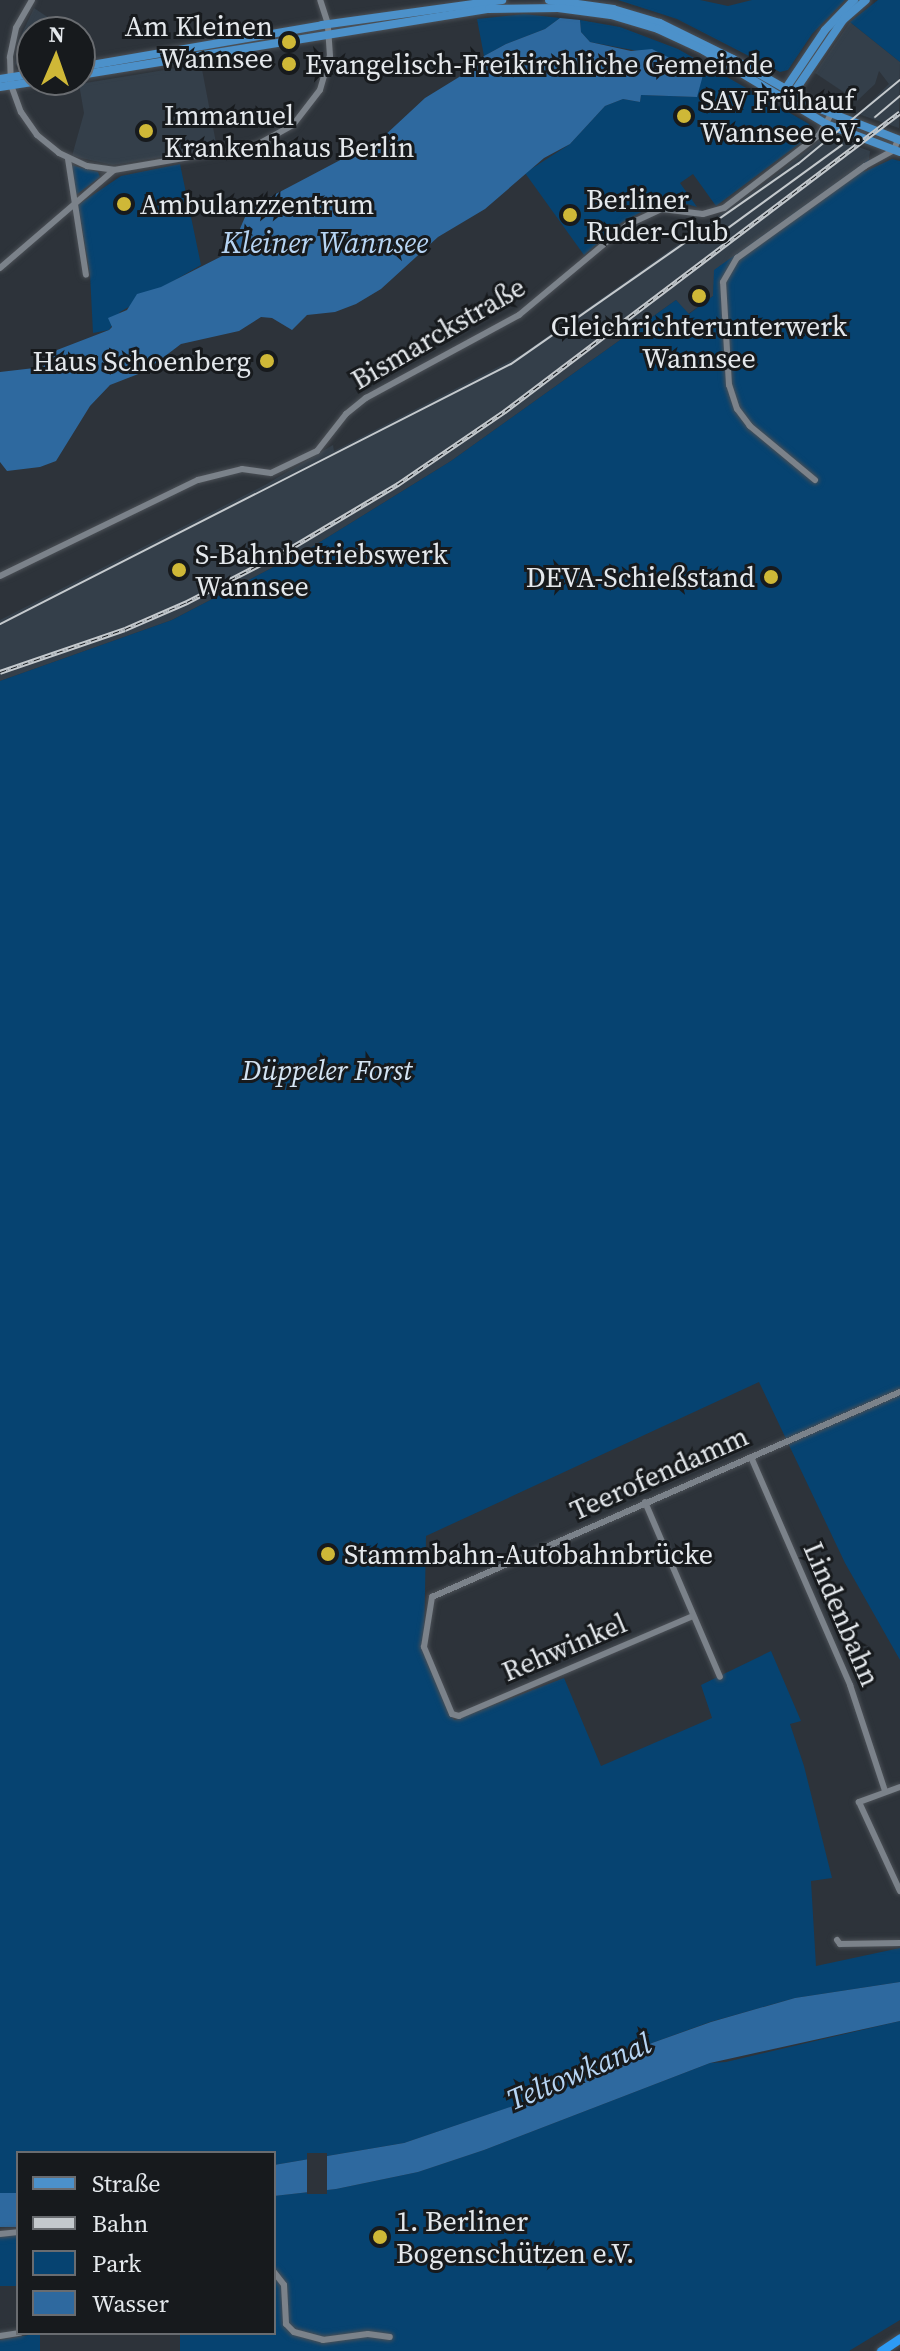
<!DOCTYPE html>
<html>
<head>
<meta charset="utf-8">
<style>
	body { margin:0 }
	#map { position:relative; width:900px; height:2351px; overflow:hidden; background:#2d333a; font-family:"Source Serif 4",serif }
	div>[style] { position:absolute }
	.built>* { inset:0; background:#343f4a }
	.green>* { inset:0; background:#064371; transform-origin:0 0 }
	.water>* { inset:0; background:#2e699f; transform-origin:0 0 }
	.pier>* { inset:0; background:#2d333a; transform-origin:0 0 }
	.roads { filter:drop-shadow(0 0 2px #4b5056) drop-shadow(0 0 2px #4b5056) }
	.minor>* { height:6px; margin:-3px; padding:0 3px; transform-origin:3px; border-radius:3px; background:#7b828a }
	.major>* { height:8px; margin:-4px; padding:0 4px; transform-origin:4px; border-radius:4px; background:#4c91ca }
	.highway>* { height:9px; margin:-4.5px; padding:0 4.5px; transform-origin:4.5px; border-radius:4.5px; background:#2d9bf5 }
	.tram>* { height:2px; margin:-1px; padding:0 1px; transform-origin:1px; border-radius:1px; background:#c4c9cd }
	.rail>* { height:5px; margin-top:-2.5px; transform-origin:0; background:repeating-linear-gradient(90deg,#171a1d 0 6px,#c4c9cd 0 12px); box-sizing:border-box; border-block:2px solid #c4c9cd }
	.dots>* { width:22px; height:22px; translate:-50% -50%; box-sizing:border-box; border:4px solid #171a1d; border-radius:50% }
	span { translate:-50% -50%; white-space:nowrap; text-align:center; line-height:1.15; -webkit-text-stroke:6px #171a1d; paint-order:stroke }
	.poi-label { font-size:28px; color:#e4e8ec }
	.right { translate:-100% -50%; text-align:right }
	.left { translate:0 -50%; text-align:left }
	.street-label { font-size:28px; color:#e4e8ec }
	.park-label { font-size:28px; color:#d4e4f3; font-style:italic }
	.water-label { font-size:30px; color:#b7d5f4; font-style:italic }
	.legend { position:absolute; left:16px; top:2151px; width:260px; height:184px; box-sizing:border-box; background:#171a1d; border:2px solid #696c70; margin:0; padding:10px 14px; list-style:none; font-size:24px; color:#e4e8ec }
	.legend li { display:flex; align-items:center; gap:16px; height:40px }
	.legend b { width:40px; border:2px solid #696c70 }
	.north { position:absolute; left:16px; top:16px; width:80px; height:80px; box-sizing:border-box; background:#171a1d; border:2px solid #696c70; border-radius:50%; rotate:2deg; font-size:22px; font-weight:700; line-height:32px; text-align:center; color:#e4e8ec }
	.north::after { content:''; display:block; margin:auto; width:28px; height:36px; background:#cfb837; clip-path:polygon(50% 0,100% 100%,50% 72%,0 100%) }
</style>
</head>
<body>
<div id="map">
	<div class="built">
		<i style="clip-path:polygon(34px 8px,70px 32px,32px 32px,32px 66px,19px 68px,15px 64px,18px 42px)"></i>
		<i style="clip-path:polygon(850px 22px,900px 62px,899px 128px,858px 114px,889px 84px,879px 71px,875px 84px,857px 101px,815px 73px)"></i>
		<i style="clip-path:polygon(201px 64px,217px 148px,113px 165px,72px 156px,84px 113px,79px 84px)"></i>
		<i style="clip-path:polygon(825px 136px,870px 151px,869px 159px,715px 270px,713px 296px,688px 314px,676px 300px,451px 461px,312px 547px,172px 620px,0 681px,0 620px,265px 485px,333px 445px,334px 451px,521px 355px,765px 183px)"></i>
	</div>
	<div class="green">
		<i style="clip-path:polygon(618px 0,700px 0,728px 6px,752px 0,845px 0,812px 34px,788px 70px,780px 72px,677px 19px)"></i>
		<i style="clip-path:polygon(878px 0,900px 0,900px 62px,850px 22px)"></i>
		<i style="clip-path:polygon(524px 14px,560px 18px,545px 29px,506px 44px,484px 56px,477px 19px)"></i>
		<i style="clip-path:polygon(580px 20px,620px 27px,678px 49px,809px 124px,812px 134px,716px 206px,693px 174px,680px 183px,697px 207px,676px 201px,654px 205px,621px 223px,584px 255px,525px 173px,570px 144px,605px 106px,623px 99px,640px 102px,641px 95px,697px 97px,638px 51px,590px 42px,581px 32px)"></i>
		<i style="clip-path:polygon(869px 159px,864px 172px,892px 159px,900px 161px,900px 1660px,845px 1563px,759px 1382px,426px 1536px,424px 1647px,449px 1715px,455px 1720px,564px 1678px,601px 1766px,712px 1718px,701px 1685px,771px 1651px,801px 1721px,790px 1724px,804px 1766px,832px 1878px,811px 1881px,816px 1966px,900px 1948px,900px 1982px,795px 1998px,710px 2022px,652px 2043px,567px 2088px,404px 2143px,274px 2165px,274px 2153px,18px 2153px,18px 2193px,0 2196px,0 681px,172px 620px,312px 547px,451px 461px,676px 300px,689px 314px,713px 296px,714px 270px)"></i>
		<i style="clip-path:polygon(180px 164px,201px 265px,120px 312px,109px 330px,93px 333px,90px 274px,78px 205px,121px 176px)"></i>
		<i style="clip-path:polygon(71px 165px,98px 172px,100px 177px,76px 195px)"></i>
		<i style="clip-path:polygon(900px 2021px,900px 2320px,849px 2351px,180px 2351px,180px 2333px,274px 2333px,274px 2196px,336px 2189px,418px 2172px,484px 2150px,710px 2063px,726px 2062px)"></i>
		<i style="left:18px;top:2235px;width:51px;height:18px;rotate:90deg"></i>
		<i style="clip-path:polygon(40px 2333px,40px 2351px,0 2351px,0 2340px)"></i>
	</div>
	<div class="water">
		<i style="clip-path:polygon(560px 18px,580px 20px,581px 32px,590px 42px,631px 51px,652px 49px,703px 75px,697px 97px,641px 95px,640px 102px,623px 99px,605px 106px,570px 144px,544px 158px,485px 209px,438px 237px,381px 289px,356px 304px,335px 312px,307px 315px,292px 330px,272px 318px,261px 317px,239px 331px,181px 344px,152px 366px,148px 362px,142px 365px,146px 371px,110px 385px,90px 406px,56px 461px,40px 467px,7px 471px,0 462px,0 372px,43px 367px,57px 350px,109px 330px,112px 327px,108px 318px,127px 310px,137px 294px,161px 287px,230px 252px,245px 217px,255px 205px,382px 138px,425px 98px,464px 74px,484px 56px,506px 44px,545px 29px)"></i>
		<i style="clip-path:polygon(900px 1982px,900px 2021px,710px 2063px,484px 2150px,418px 2172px,336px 2189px,274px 2196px,274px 2165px,404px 2143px,566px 2088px,652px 2043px,711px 2022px,795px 1998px)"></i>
		<i style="left:18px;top:2193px;width:34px;height:18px;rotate:90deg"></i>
	</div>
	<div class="pier">
		<i style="left:327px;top:2153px;width:41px;height:20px;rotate:90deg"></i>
	</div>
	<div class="roads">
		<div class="minor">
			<i style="left:32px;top:0;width:32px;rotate:120deg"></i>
			<i style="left:16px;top:28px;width:30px;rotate:102deg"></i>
			<i style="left:10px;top:57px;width:28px;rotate:88deg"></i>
			<i style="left:11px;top:85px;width:29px;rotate:70deg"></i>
			<i style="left:21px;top:112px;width:28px;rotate:55deg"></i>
			<i style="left:37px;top:135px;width:28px;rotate:39deg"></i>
			<i style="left:59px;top:153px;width:31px;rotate:25deg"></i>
			<i style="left:87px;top:166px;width:27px;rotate:8deg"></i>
			<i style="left:68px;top:159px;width:117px;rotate:81.2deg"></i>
			<i style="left:0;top:268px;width:150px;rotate:-40.7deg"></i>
			<i style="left:114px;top:170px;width:143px;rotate:-9.7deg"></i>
			<i style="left:255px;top:146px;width:43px;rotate:-28.9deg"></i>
			<i style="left:293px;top:125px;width:44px;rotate:-52.4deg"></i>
			<i style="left:320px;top:90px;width:35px;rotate:-74deg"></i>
			<i style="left:330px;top:56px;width:32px;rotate:-94deg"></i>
			<i style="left:328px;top:24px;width:25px;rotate:-108deg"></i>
			<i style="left:815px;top:480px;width:85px;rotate:-140.3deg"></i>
			<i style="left:750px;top:426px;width:21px;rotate:-127deg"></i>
			<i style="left:737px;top:409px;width:25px;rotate:-108deg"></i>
			<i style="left:729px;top:385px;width:103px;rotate:-93.3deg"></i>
			<i style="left:723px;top:282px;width:28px;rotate:-60deg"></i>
			<i style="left:737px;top:258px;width:158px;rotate:-35.7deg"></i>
			<i style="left:865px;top:166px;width:33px;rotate:-29deg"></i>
			<i style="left:894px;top:150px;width:12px;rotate:-70deg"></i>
			<i style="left:0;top:576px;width:220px;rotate:-25.9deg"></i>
			<i style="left:198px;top:480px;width:45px;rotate:-14deg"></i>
			<i style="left:242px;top:469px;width:29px;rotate:8deg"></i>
			<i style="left:271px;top:473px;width:51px;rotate:-25.6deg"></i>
			<i style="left:317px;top:451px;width:47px;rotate:-51.9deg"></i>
			<i style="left:346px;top:414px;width:26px;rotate:-39deg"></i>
			<i style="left:366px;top:398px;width:174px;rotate:-28.5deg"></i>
			<i style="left:519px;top:315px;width:141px;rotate:-39.8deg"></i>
			<i style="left:627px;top:225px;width:38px;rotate:-25deg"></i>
			<i style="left:662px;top:209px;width:41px;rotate:7deg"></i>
			<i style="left:703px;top:214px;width:22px;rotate:-16deg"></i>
			<i style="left:724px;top:208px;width:120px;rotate:-37.5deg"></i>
			<i style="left:819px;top:135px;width:24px;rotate:-60deg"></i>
			<i style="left:751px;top:1457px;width:249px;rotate:66.5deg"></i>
			<i style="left:850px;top:1685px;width:112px;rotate:71.7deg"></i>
			<i style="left:645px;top:1502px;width:190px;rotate:66.8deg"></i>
			<i style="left:693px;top:1616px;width:254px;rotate:156.9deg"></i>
			<i style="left:459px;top:1716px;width:7px;rotate:-164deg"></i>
			<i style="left:452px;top:1714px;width:73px;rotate:-112.7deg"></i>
			<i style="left:424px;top:1647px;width:51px;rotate:-80.9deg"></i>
			<i style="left:432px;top:1597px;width:511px;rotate:-23.66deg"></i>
			<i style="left:900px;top:1787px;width:44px;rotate:159.9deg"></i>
			<i style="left:859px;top:1802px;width:98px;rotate:65.3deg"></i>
			<i style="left:837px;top:1940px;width:5px;rotate:53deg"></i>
			<i style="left:840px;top:1944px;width:60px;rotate:-1deg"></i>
			<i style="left:0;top:2234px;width:18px;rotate:-6deg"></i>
			<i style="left:274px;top:2272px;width:16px;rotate:52deg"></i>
			<i style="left:284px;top:2285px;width:39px;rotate:87deg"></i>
			<i style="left:286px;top:2324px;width:11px;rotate:45deg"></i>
			<i style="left:294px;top:2332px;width:30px;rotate:15deg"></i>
			<i style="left:323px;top:2340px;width:45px;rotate:-7.6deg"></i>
			<i style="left:368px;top:2334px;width:22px;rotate:8deg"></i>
			<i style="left:0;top:2336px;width:20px;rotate:-9deg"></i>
		</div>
		<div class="major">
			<i style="left:549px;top:0;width:65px;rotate:8deg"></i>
			<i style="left:613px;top:9px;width:49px;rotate:16.6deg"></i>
			<i style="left:660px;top:23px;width:81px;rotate:26.3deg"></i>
			<i style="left:733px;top:59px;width:103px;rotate:29.5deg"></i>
			<i style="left:823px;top:110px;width:83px;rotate:21.3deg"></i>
			<i style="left:80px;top:67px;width:246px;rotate:-9.8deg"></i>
			<i style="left:322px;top:25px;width:182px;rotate:-7.9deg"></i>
			<i style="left:80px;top:75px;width:414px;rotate:-9.2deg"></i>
			<i style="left:489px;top:9px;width:69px;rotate:-0.8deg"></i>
			<i style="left:558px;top:8px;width:53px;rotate:7.5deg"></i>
			<i style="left:611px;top:15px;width:49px;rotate:16.6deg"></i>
			<i style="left:658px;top:29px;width:50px;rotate:25deg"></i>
			<i style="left:703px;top:50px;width:144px;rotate:31deg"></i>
			<i style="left:826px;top:124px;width:79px;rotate:20.7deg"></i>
			<i style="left:0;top:79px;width:32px;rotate:-9deg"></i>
			<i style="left:0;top:87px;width:46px;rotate:-8.8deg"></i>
			<i style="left:784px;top:91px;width:73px;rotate:-56.1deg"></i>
			<i style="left:825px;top:30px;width:42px;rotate:-46deg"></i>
			<i style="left:792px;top:95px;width:91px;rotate:-55.8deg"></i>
			<i style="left:843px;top:20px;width:30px;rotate:-41deg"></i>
		</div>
		<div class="highway">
			<i style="left:881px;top:2351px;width:23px;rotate:-34deg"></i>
		</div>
	</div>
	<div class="tram">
		<i style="left:875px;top:117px;width:33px;rotate:-40deg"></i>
		<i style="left:728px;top:228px;width:141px;rotate:-36.1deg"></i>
		<i style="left:0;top:624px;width:573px;rotate:-26.97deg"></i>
		<i style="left:511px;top:364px;width:350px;rotate:-34.9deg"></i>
		<i style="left:798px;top:164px;width:132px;rotate:-39.5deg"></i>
	</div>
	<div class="rail">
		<i style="left:0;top:672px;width:132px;rotate:-19deg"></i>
		<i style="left:125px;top:629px;width:68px;rotate:-23.5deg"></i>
		<i style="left:187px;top:602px;width:109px;rotate:-27.3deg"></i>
		<i style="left:284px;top:552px;width:133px;rotate:-30.8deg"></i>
		<i style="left:398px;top:484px;width:130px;rotate:-34.3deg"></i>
		<i style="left:505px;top:411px;width:495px;rotate:-37.1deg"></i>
	</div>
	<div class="dots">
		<i style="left:289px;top:42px;background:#cfb837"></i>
		<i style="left:289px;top:64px;background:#cfb837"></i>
		<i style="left:684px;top:116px;background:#cfb837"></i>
		<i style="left:146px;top:131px;background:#cfb837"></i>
		<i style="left:124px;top:204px;background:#cfb837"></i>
		<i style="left:570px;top:215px;background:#cfb837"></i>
		<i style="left:699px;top:296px;background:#cfb837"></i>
		<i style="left:267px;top:361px;background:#cfb837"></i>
		<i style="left:179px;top:570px;background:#cfb837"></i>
		<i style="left:771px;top:577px;background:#cfb837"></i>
		<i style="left:328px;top:1554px;background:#cfb837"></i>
		<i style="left:380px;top:2237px;background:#cfb837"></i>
	</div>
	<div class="poi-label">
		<span class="right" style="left:273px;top:42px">Am Kleinen<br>Wannsee</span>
		<span class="left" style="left:305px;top:64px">Evangelisch-Freikirchliche Gemeinde</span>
		<span class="left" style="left:700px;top:116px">SAV Frühauf<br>Wannsee e.V.</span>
		<span class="left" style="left:164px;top:131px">Immanuel<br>Krankenhaus Berlin</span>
		<span class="left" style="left:586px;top:215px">Berliner<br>Ruder-Club</span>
		<span class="left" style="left:140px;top:204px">Ambulanzzentrum</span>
		<span style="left:699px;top:342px">Gleichrichterunterwerk<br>Wannsee</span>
		<span class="right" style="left:251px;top:361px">Haus Schoenberg</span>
		<span class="left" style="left:195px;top:570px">S-Bahnbetriebswerk<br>Wannsee</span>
		<span class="right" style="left:755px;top:577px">DEVA-Schießstand</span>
		<span class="left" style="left:344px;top:1554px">Stammbahn-Autobahnbrücke</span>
		<span class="left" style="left:396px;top:2237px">1. Berliner<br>Bogenschützen e.V.</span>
	</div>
	<div class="street-label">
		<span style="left:438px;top:333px;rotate:-30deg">Bismarckstraße</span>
		<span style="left:659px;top:1473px;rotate:-24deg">Teerofendamm</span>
		<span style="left:842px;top:1614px;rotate:67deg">Lindenbahn</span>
		<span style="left:564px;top:1647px;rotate:-23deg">Rehwinkel</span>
	</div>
	<div class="park-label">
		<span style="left:327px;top:1070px">Düppeler Forst</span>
	</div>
	<div class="water-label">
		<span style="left:325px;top:243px">Kleiner Wannsee</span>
		<span style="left:579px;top:2072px;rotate:-23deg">Teltowkanal</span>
	</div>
	<ul class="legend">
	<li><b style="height:10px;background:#4c91ca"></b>Straße</li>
	<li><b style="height:10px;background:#c4c9cd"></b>Bahn</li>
	<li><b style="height:22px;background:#064371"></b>Park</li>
	<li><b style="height:22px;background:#2e699f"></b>Wasser</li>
	</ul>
	<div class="north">N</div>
</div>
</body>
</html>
